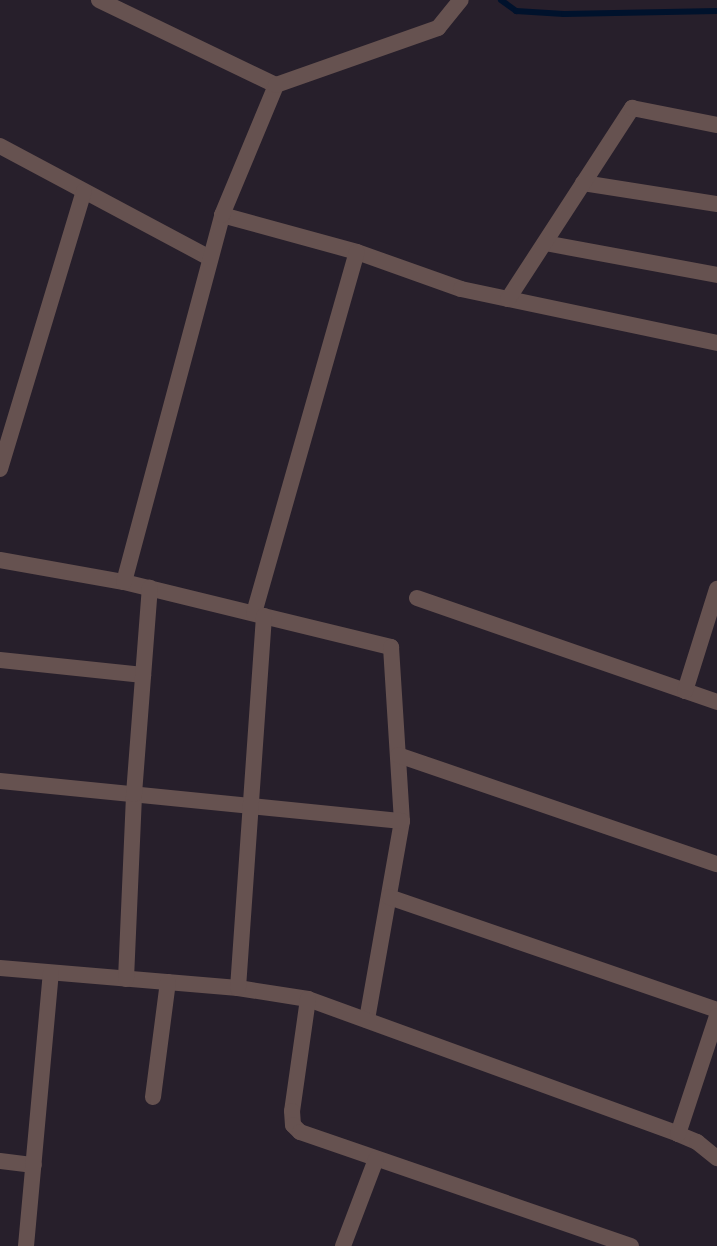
<!DOCTYPE html>
<html>
<head>
<meta charset="utf-8">
<style>
	body { margin:0 }
	#map { position:relative; width:717px; height:1246px; overflow:hidden; background:#271f2b; font-family:Ubuntu,sans-serif }
	div>[style] { position:absolute }
	.stream>* { height:6px; margin:-3px; padding:0 3px; transform-origin:3px; border-radius:3px; background:#00122c }
	.minor>* { height:16px; margin:-8px; padding:0 8px; transform-origin:8px; border-radius:8px; background:#665250 }
	span { translate:-50% -50%; white-space:nowrap; text-align:center; line-height:1.15; -webkit-text-stroke:6px #1e1621; paint-order:stroke }
</style>
</head>
<body>
<div id="map">
	<div class="stream">
		<i style="left:501px;top:0;width:19px;rotate:36deg"></i>
		<i style="left:516px;top:11px;width:48px;rotate:3.6deg"></i>
		<i style="left:564px;top:14px;width:153px;rotate:-1.1deg"></i>
	</div>
	<div class="minor">
		<i style="left:99px;top:0;width:196px;rotate:25.7deg"></i>
		<i style="left:0;top:146px;width:238px;rotate:28.1deg"></i>
		<i style="left:583px;top:183px;width:136px;rotate:8.9deg"></i>
		<i style="left:222px;top:215px;width:140px;rotate:15.3deg"></i>
		<i style="left:357px;top:252px;width:110px;rotate:19.6deg"></i>
		<i style="left:461px;top:289px;width:262px;rotate:11.9deg"></i>
		<i style="left:545px;top:243px;width:175px;rotate:10.5deg"></i>
		<i style="left:508px;top:299px;width:228px;rotate:-57deg"></i>
		<i style="left:632px;top:108px;width:87px;rotate:11.3deg"></i>
		<i style="left:0;top:469px;width:290px;rotate:-73.2deg"></i>
		<i style="left:0;top:560px;width:126px;rotate:10.1deg"></i>
		<i style="left:124px;top:582px;width:275px;rotate:13.7deg"></i>
		<i style="left:391px;top:647px;width:174px;rotate:86.4deg"></i>
		<i style="left:402px;top:821px;width:202px;rotate:100deg"></i>
		<i style="left:124px;top:582px;width:380px;rotate:-75deg"></i>
		<i style="left:222px;top:215px;width:141px;rotate:-67.4deg"></i>
		<i style="left:276px;top:85px;width:172px;rotate:-19.4deg"></i>
		<i style="left:438px;top:28px;width:36px;rotate:-51deg"></i>
		<i style="left:417px;top:598px;width:318px;rotate:19.1deg"></i>
		<i style="left:254px;top:613px;width:375px;rotate:-74.1deg"></i>
		<i style="left:0;top:660px;width:144px;rotate:6deg"></i>
		<i style="left:685px;top:691px;width:107px;rotate:-72.6deg"></i>
		<i style="left:398px;top:755px;width:337px;rotate:18.9deg"></i>
		<i style="left:0;top:781px;width:404px;rotate:5.7deg"></i>
		<i style="left:389px;top:897px;width:347px;rotate:19deg"></i>
		<i style="left:0;top:968px;width:239px;rotate:4.8deg"></i>
		<i style="left:238px;top:988px;width:71px;rotate:8.9deg"></i>
		<i style="left:308px;top:999px;width:394px;rotate:20deg"></i>
		<i style="left:678px;top:1134px;width:21px;rotate:23deg"></i>
		<i style="left:697px;top:1142px;width:26px;rotate:39deg"></i>
		<i style="left:126px;top:979px;width:185px;rotate:-87.5deg"></i>
		<i style="left:134px;top:794px;width:207px;rotate:-85.6deg"></i>
		<i style="left:238px;top:988px;width:373px;rotate:-86deg"></i>
		<i style="left:308px;top:999px;width:113px;rotate:98.1deg"></i>
		<i style="left:292px;top:1111px;width:14px;rotate:86deg"></i>
		<i style="left:293px;top:1125px;width:10px;rotate:45deg"></i>
		<i style="left:300px;top:1132px;width:350px;rotate:19deg"></i>
		<i style="left:153px;top:1097px;width:116px;rotate:-82.6deg"></i>
		<i style="left:678px;top:1134px;width:124px;rotate:-71.7deg"></i>
		<i style="left:0;top:1161px;width:34px;rotate:7deg"></i>
		<i style="left:26px;top:1246px;width:274px;rotate:-84.8deg"></i>
		<i style="left:343px;top:1246px;width:93px;rotate:-69.2deg"></i>
	</div>
</div>
</body>
</html>
